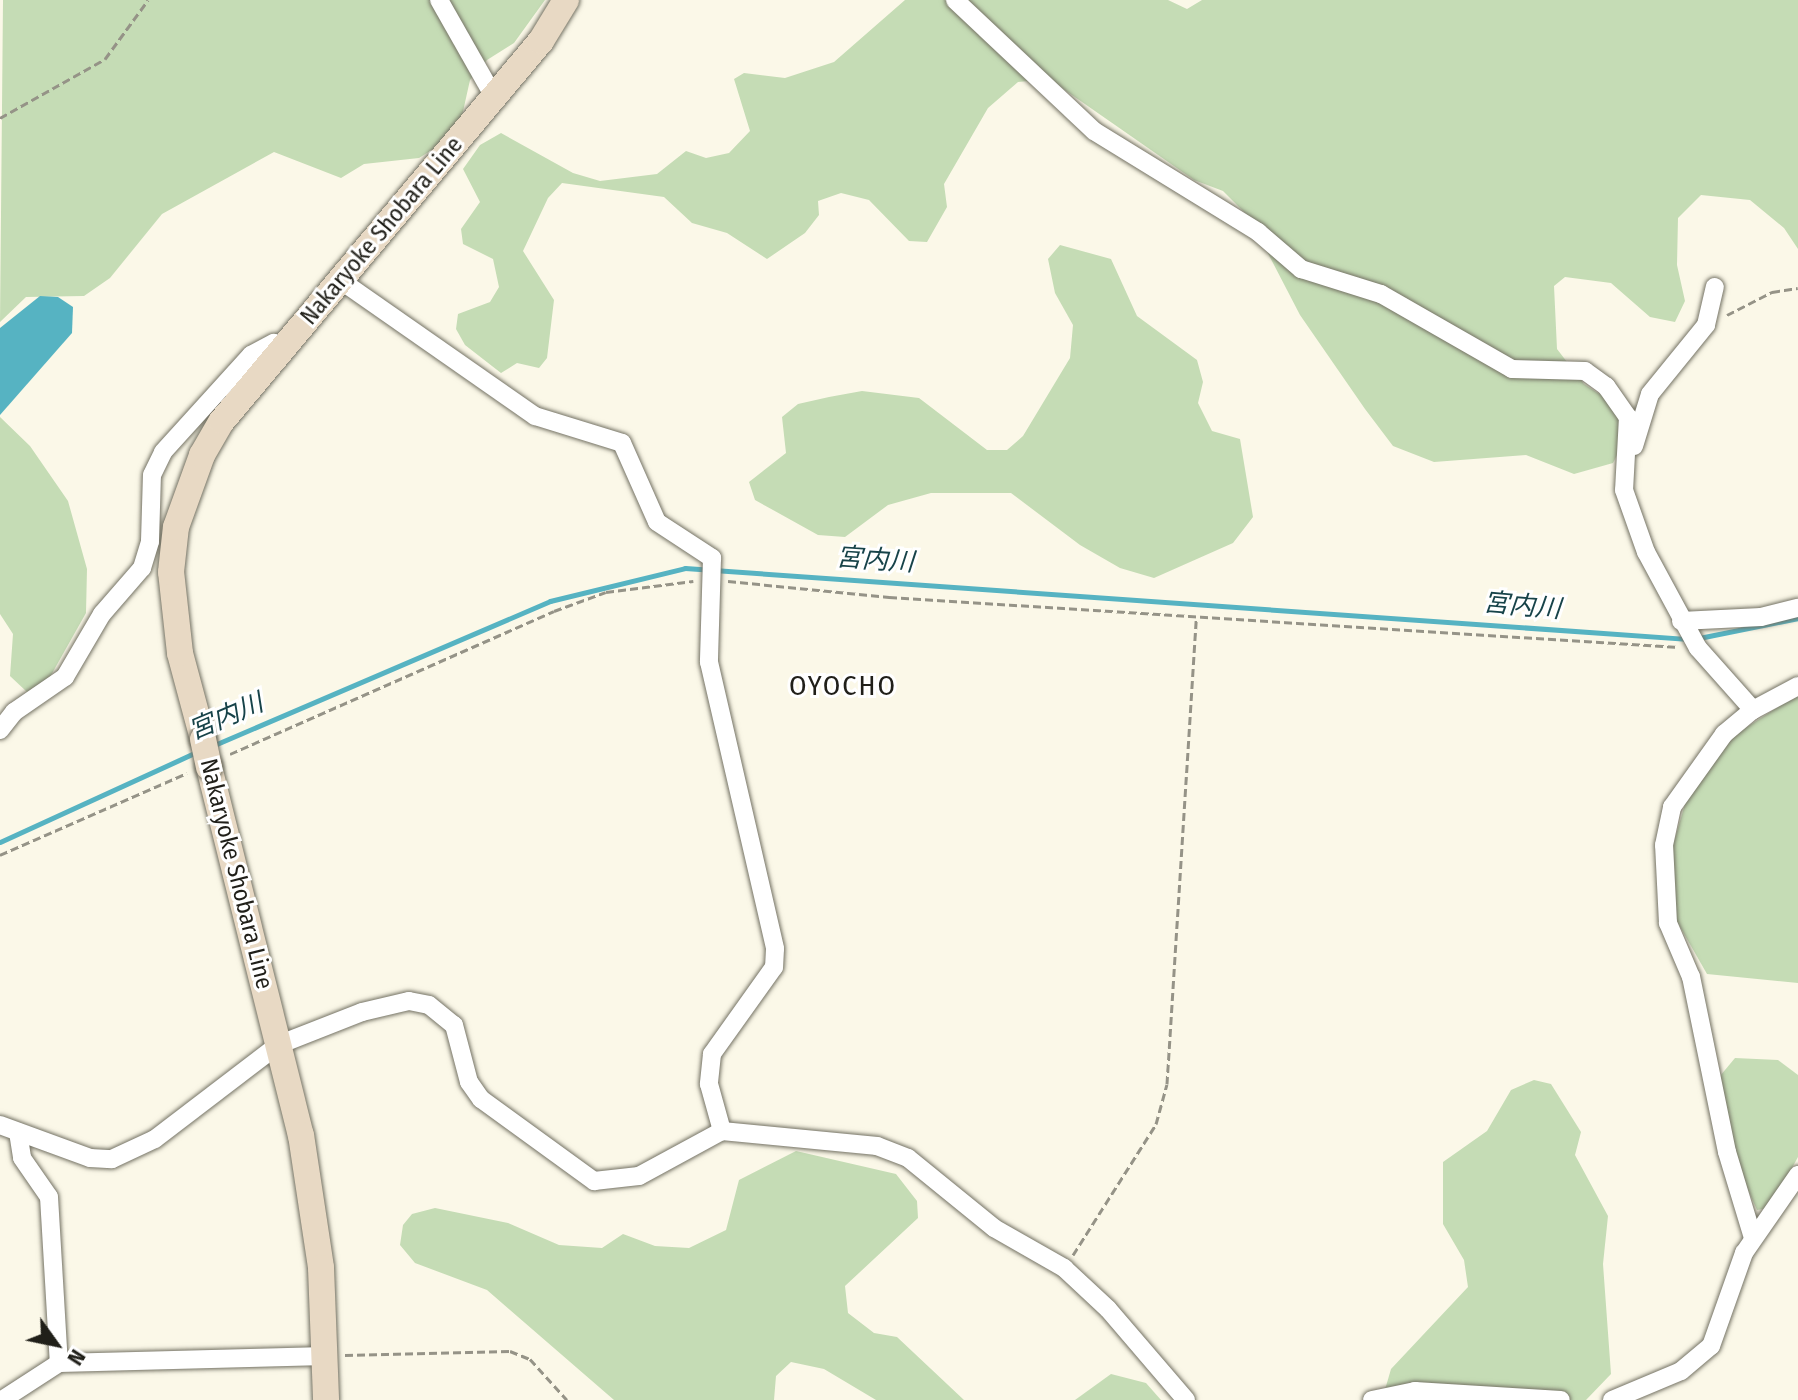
<!DOCTYPE html>
<html>
<head>
<meta charset="utf-8">
<style>
	body { margin:0 }
	#map { position:relative; width:1798px; height:1400px; overflow:hidden; background:#fbf8e8; font-family:"Fira Sans Condensed","Noto Sans JP",sans-serif }
	div>[style] { position:absolute }
	.green>* { inset:0; background:#c5dcb5 }
	.water>* { inset:0; background:#56b3c2 }
	.stream>* { height:5px; margin:-2.5px; padding:0 2.5px; transform-origin:2.5px; border-radius:2.5px; background:#56b3c2 }
	.path>* { height:3px; margin-top:-1.5px; transform-origin:0; background:repeating-linear-gradient(90deg,#959387 0 8px,transparent 0 12px) }
	.roads { filter:drop-shadow(0 0 2px #747264) drop-shadow(0 0 2px #747264) }
	.street>* { height:18px; margin:-9px; padding:0 9px; transform-origin:9px; border-radius:9px; background:#fff }
	.secondary>* { height:26px; margin:-13px; padding:0 13px; transform-origin:13px; border-radius:13px; background:#e8d9c4 }
	.bridges { filter:drop-shadow(0 0 2px #747264) drop-shadow(0 0 2px #747264) }
	.secondary-bridge>* { height:26px; margin:-13px; padding:0 13px; transform-origin:13px; border-radius:13px; background:#e8d9c4 }
	span { translate:-50% -50%; white-space:nowrap; text-align:center; line-height:1.15; -webkit-text-stroke:6px #fff; paint-order:stroke }
	.street-label { font-size:24px; color:#201f19 }
	.water-label { font-size:26px; color:#174349; font-style:italic }
	.quarter-label { font-size:28px; color:#201f19; letter-spacing:2px }
	.north { position:absolute; left:16px; top:1304px; width:80px; height:80px; -webkit-text-stroke:6px #fff; paint-order:stroke; rotate:123deg; font-size:22px; font-weight:700; line-height:32px; text-align:center; color:#201f19 }
	.north::after { content:''; display:block; margin:auto; width:28px; height:36px; background:#201f19; clip-path:polygon(50% 0,100% 100%,50% 72%,0 100%) }
</style>
</head>
<body>
<div id="map">
	<div class="green">
		<i style="clip-path:polygon(3px 0,545px 0,514px 43px,487px 60px,470px 80px,462px 116px,446px 141px,419px 158px,364px 164px,341px 178px,274px 152px,162px 214px,110px 278px,84px 296px,26px 297px,0 322px)"></i>
		<i style="clip-path:polygon(905px 0,1168px 0,1187px 9px,1202px 0,1798px 0,1798px 249px,1784px 228px,1750px 200px,1701px 195px,1678px 218px,1677px 265px,1685px 301px,1675px 322px,1650px 317px,1611px 283px,1565px 277px,1554px 286px,1557px 349px,1584px 384px,1610px 401px,1627px 436px,1613px 463px,1574px 474px,1526px 455px,1434px 462px,1393px 446px,1365px 409px,1300px 315px,1249px 217px,1223px 191px,1194px 180px,1049px 79px,1018px 82px,988px 108px,944px 184px,947px 207px,927px 242px,909px 241px,869px 200px,841px 193px,818px 201px,819px 215px,805px 233px,767px 259px,727px 233px,692px 223px,664px 197px,562px 183px,548px 198px,523px 251px,554px 300px,547px 358px,539px 368px,517px 363px,501px 373px,465px 345px,456px 329px,458px 314px,490px 302px,499px 287px,493px 259px,463px 244px,461px 229px,480px 202px,463px 169px,480px 145px,501px 133px,573px 173px,600px 181px,657px 174px,686px 151px,706px 158px,729px 153px,750px 131px,734px 79px,744px 73px,785px 78px,834px 62px)"></i>
		<i style="clip-path:polygon(1060px 245px,1111px 259px,1137px 316px,1197px 360px,1203px 382px,1198px 403px,1212px 431px,1240px 439px,1253px 517px,1233px 543px,1154px 578px,1120px 568px,1080px 545px,1011px 493px,931px 493px,888px 505px,845px 537px,818px 535px,755px 500px,749px 482px,786px 453px,782px 417px,798px 404px,829px 397px,862px 391px,919px 398px,987px 450px,1007px 450px,1023px 436px,1070px 358px,1073px 325px,1055px 293px,1048px 259px)"></i>
		<i style="clip-path:polygon(0 417px,30px 446px,68px 501px,87px 569px,86px 613px,50px 677px,27px 692px,10px 676px,13px 634px,0 614px)"></i>
		<i style="clip-path:polygon(1798px 694px,1798px 983px,1707px 974px,1675px 918px,1671px 852px,1690px 787px,1730px 738px)"></i>
		<i style="clip-path:polygon(1735px 1058px,1778px 1060px,1798px 1075px,1798px 1157px,1771px 1206px,1763px 1209px,1757px 1210px,1740px 1172px,1720px 1076px)"></i>
		<i style="clip-path:polygon(1534px 1080px,1551px 1084px,1581px 1132px,1575px 1155px,1608px 1216px,1603px 1264px,1611px 1374px,1586px 1400px,1382px 1400px,1391px 1369px,1468px 1287px,1464px 1260px,1443px 1224px,1443px 1162px,1487px 1131px,1511px 1090px)"></i>
		<i style="clip-path:polygon(796px 1151px,896px 1174px,917px 1201px,918px 1218px,845px 1286px,848px 1313px,874px 1333px,897px 1337px,964px 1400px,876px 1400px,824px 1369px,791px 1362px,776px 1376px,774px 1400px,614px 1400px,487px 1290px,415px 1263px,400px 1245px,403px 1225px,412px 1214px,435px 1208px,508px 1223px,559px 1245px,602px 1248px,623px 1234px,655px 1246px,689px 1248px,726px 1230px,739px 1180px)"></i>
		<i style="clip-path:polygon(1111px 1374px,1146px 1383px,1161px 1400px,1075px 1400px)"></i>
	</div>
	<div class="water">
		<i style="clip-path:polygon(40px 296px,58px 297px,73px 307px,72px 333px,0 415px,0 328px)"></i>
	</div>
	<div class="stream">
		<i style="left:1699px;top:638px;width:101px;rotate:-11.4deg"></i>
		<i style="left:212px;top:746px;width:368px;rotate:-23.2deg"></i>
		<i style="left:550px;top:601px;width:139px;rotate:-13.7deg"></i>
		<i style="left:685px;top:568px;width:1007px;rotate:4.05deg"></i>
		<i style="left:0;top:842px;width:219px;rotate:-24.6deg"></i>
	</div>
	<div class="path">
		<i style="left:0;top:118px;width:120px;rotate:-29.3deg"></i>
		<i style="left:105px;top:59px;width:73px;rotate:-53.9deg"></i>
		<i style="left:1727px;top:315px;width:51px;rotate:-27.1deg"></i>
		<i style="left:1772px;top:292px;width:26px;rotate:-9deg"></i>
		<i style="left:728px;top:581px;width:162px;rotate:5.7deg"></i>
		<i style="left:889px;top:597px;width:791px;rotate:3.63deg"></i>
		<i style="left:230px;top:754px;width:354px;rotate:-23.8deg"></i>
		<i style="left:554px;top:611px;width:55px;rotate:-20.1deg"></i>
		<i style="left:606px;top:592px;width:88px;rotate:-7.2deg"></i>
		<i style="left:0;top:855px;width:204px;rotate:-23.7deg"></i>
		<i style="left:1073px;top:1255px;width:155px;rotate:-57.6deg"></i>
		<i style="left:1156px;top:1124px;width:41px;rotate:-74.6deg"></i>
		<i style="left:1167px;top:1084px;width:468px;rotate:-86.4deg"></i>
		<i style="left:345px;top:1355px;width:165px;rotate:-1.4deg"></i>
		<i style="left:510px;top:1351px;width:22px;rotate:22deg"></i>
		<i style="left:530px;top:1359px;width:55px;rotate:47.9deg"></i>
	</div>
	<div class="roads">
		<div class="street">
			<i style="left:439px;top:0;width:112px;rotate:60.4deg"></i>
			<i style="left:955px;top:0;width:191px;rotate:43.3deg"></i>
			<i style="left:1094px;top:131px;width:193px;rotate:31.6deg"></i>
			<i style="left:1258px;top:232px;width:57px;rotate:40.7deg"></i>
			<i style="left:1301px;top:269px;width:84px;rotate:17.4deg"></i>
			<i style="left:1381px;top:294px;width:151px;rotate:29.8deg"></i>
			<i style="left:1512px;top:369px;width:73px;rotate:1.6deg"></i>
			<i style="left:1585px;top:371px;width:26px;rotate:36deg"></i>
			<i style="left:1606px;top:386px;width:38px;rotate:55deg"></i>
			<i style="left:1628px;top:417px;width:73px;rotate:93.1deg"></i>
			<i style="left:1624px;top:490px;width:66px;rotate:70.5deg"></i>
			<i style="left:1646px;top:552px;width:109px;rotate:61.6deg"></i>
			<i style="left:1698px;top:648px;width:83px;rotate:48.4deg"></i>
			<i style="left:340px;top:280px;width:238px;rotate:34.9deg"></i>
			<i style="left:535px;top:416px;width:91px;rotate:17.2deg"></i>
			<i style="left:622px;top:443px;width:86px;rotate:66.1deg"></i>
			<i style="left:657px;top:522px;width:66px;rotate:33.2deg"></i>
			<i style="left:712px;top:558px;width:104px;rotate:91.7deg"></i>
			<i style="left:709px;top:662px;width:294px;rotate:77deg"></i>
			<i style="left:775px;top:949px;width:18px;rotate:93deg"></i>
			<i style="left:774px;top:967px;width:107px;rotate:125.5deg"></i>
			<i style="left:712px;top:1054px;width:30px;rotate:96deg"></i>
			<i style="left:709px;top:1084px;width:49px;rotate:74.5deg"></i>
			<i style="left:1634px;top:446px;width:54px;rotate:-72.9deg"></i>
			<i style="left:1650px;top:394px;width:89px;rotate:-50.9deg"></i>
			<i style="left:1706px;top:325px;width:39px;rotate:-77deg"></i>
			<i style="left:1681px;top:621px;width:80px;rotate:-2.9deg"></i>
			<i style="left:1761px;top:617px;width:38px;rotate:-14deg"></i>
			<i style="left:0;top:730px;width:23px;rotate:-52deg"></i>
			<i style="left:14px;top:712px;width:62px;rotate:-34.5deg"></i>
			<i style="left:65px;top:677px;width:73px;rotate:-59.6deg"></i>
			<i style="left:102px;top:614px;width:61px;rotate:-49deg"></i>
			<i style="left:142px;top:568px;width:28px;rotate:-73deg"></i>
			<i style="left:150px;top:541px;width:66px;rotate:-88.3deg"></i>
			<i style="left:152px;top:475px;width:25px;rotate:-64deg"></i>
			<i style="left:163px;top:452px;width:131px;rotate:-47.8deg"></i>
			<i style="left:251px;top:355px;width:26px;rotate:-28deg"></i>
			<i style="left:274px;top:343px;width:11px;rotate:15deg"></i>
			<i style="left:0;top:1125px;width:96px;rotate:20.1deg"></i>
			<i style="left:90px;top:1158px;width:22px;rotate:3deg"></i>
			<i style="left:112px;top:1159px;width:47px;rotate:-24.9deg"></i>
			<i style="left:155px;top:1139px;width:155px;rotate:-37.4deg"></i>
			<i style="left:278px;top:1045px;width:90px;rotate:-21.4deg"></i>
			<i style="left:362px;top:1012px;width:48px;rotate:-13.2deg"></i>
			<i style="left:409px;top:1001px;width:20px;rotate:11deg"></i>
			<i style="left:429px;top:1005px;width:32px;rotate:39deg"></i>
			<i style="left:454px;top:1025px;width:59px;rotate:75.3deg"></i>
			<i style="left:469px;top:1082px;width:21px;rotate:55deg"></i>
			<i style="left:481px;top:1099px;width:140px;rotate:36deg"></i>
			<i style="left:594px;top:1181px;width:45px;rotate:-6.3deg"></i>
			<i style="left:639px;top:1176px;width:94px;rotate:-28.5deg"></i>
			<i style="left:722px;top:1131px;width:156px;rotate:5.5deg"></i>
			<i style="left:877px;top:1146px;width:33px;rotate:21deg"></i>
			<i style="left:908px;top:1158px;width:111px;rotate:39.1deg"></i>
			<i style="left:994px;top:1228px;width:81px;rotate:29.7deg"></i>
			<i style="left:1064px;top:1268px;width:60px;rotate:43deg"></i>
			<i style="left:1108px;top:1309px;width:120px;rotate:49.4deg"></i>
			<i style="left:18px;top:1132px;width:26px;rotate:81deg"></i>
			<i style="left:22px;top:1158px;width:47px;rotate:55.3deg"></i>
			<i style="left:49px;top:1197px;width:166px;rotate:86.6deg"></i>
			<i style="left:1753px;top:1238px;width:90px;rotate:-106.8deg"></i>
			<i style="left:1727px;top:1152px;width:179px;rotate:-101.6deg"></i>
			<i style="left:1691px;top:977px;width:59px;rotate:-113.1deg"></i>
			<i style="left:1668px;top:923px;width:78px;rotate:-92.9deg"></i>
			<i style="left:1664px;top:845px;width:39px;rotate:-78deg"></i>
			<i style="left:1672px;top:807px;width:90px;rotate:-54.5deg"></i>
			<i style="left:1724px;top:734px;width:38px;rotate:-40deg"></i>
			<i style="left:1753px;top:710px;width:51px;rotate:-28.1deg"></i>
			<i style="left:2px;top:1400px;width:68px;rotate:-33deg"></i>
			<i style="left:59px;top:1363px;width:267px;rotate:-1.5deg"></i>
			<i style="left:1372px;top:1400px;width:44px;rotate:-11.8deg"></i>
			<i style="left:1415px;top:1391px;width:146px;rotate:3.5deg"></i>
			<i style="left:1612px;top:1400px;width:75px;rotate:-22.8deg"></i>
			<i style="left:1681px;top:1371px;width:39px;rotate:-40deg"></i>
			<i style="left:1711px;top:1346px;width:99px;rotate:-70.5deg"></i>
			<i style="left:1744px;top:1253px;width:95px;rotate:-55.3deg"></i>
		</div>
		<div class="secondary">
			<i style="left:203px;top:739px;width:89px;rotate:-105deg"></i>
			<i style="left:180px;top:653px;width:81px;rotate:-96.3deg"></i>
			<i style="left:171px;top:572px;width:45px;rotate:-83.7deg"></i>
			<i style="left:176px;top:527px;width:77px;rotate:-70.1deg"></i>
			<i style="left:202px;top:455px;width:39px;rotate:-60deg"></i>
			<i style="left:222px;top:421px;width:496px;rotate:-50deg"></i>
			<i style="left:541px;top:41px;width:48px;rotate:-58.6deg"></i>
			<i style="left:209px;top:767px;width:379px;rotate:76deg"></i>
			<i style="left:301px;top:1135px;width:134px;rotate:81.4deg"></i>
			<i style="left:321px;top:1268px;width:132px;rotate:87.8deg"></i>
		</div>
	</div>
	<div class="bridges">
		<div class="secondary-bridge">
			<i style="left:203px;top:739px;width:29px;rotate:78deg"></i>
		</div>
	</div>
	<div class="street-label">
		<span style="left:382px;top:231px;rotate:-50deg">Nakaryoke Shobara Line</span>
		<span style="left:236px;top:874px;rotate:76deg">Nakaryoke Shobara Line</span>
	</div>
	<div class="water-label">
		<span style="left:875px;top:560px;rotate:4deg">宮内川</span>
		<span style="left:1522px;top:606px;rotate:5deg">宮内川</span>
		<span style="left:226px;top:717px;rotate:-23deg">宮内川</span>
	</div>
	<div class="quarter-label">
		<span style="left:843px;top:686px">OYOCHO</span>
	</div>
	<div class="north">N</div>
</div>
</body>
</html>
